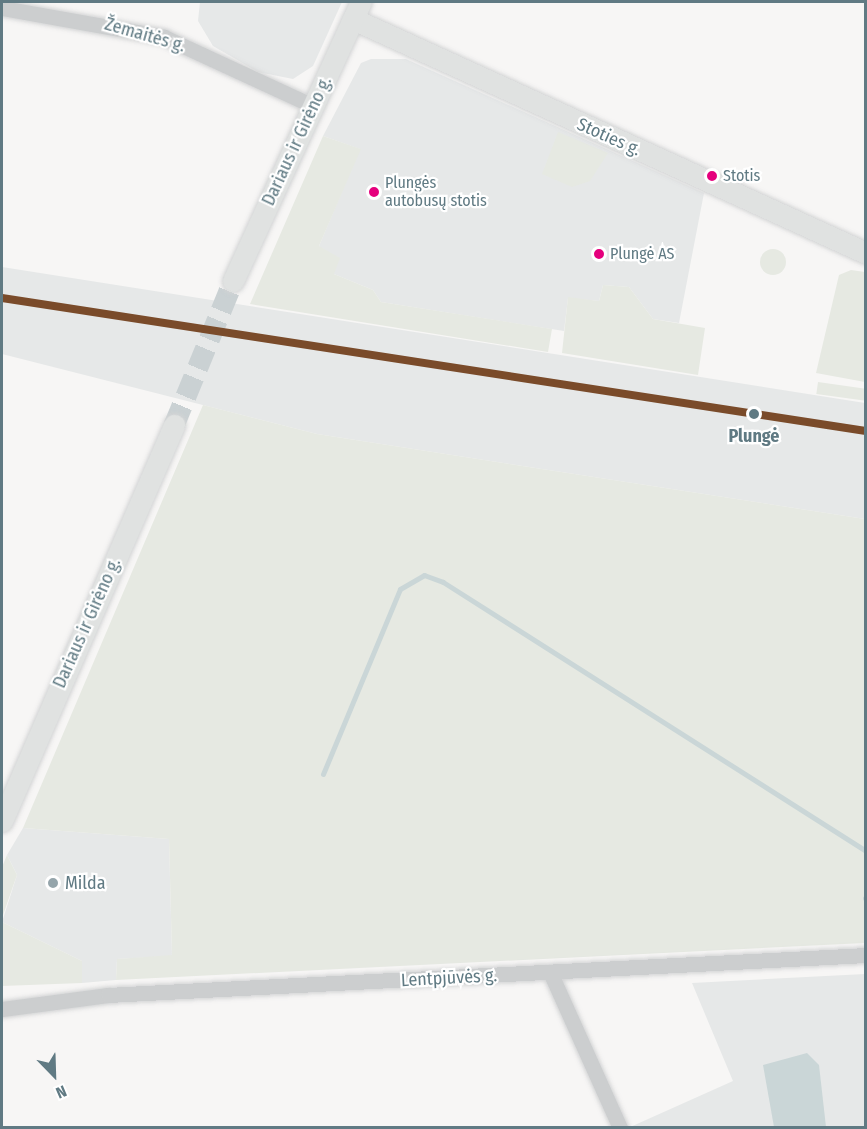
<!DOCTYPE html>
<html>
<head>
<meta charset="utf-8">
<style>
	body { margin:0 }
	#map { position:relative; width:867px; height:1129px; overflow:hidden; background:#f7f6f5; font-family:"Fira Sans Condensed",sans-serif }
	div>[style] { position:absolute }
	.built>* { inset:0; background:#e6e8e8 }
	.green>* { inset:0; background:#e6e9e2; transform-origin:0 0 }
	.round { border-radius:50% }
	.water>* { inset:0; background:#cad6d7 }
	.stream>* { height:5px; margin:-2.5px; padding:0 2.5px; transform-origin:2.5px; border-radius:2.5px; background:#cad6d7 }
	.secondary-tunnel>* { height:21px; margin-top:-10.5px; transform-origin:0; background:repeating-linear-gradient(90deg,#cad1d3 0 21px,transparent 0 31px) }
	.roads { filter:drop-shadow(0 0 2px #d3d4d5) drop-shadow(0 0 2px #d3d4d5) }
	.minor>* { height:15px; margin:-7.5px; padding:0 7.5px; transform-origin:7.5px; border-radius:7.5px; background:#cccecf }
	.secondary>* { height:21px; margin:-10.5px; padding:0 10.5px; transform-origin:10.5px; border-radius:10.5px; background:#e0e2e1 }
	.rail-1>* { height:8px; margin:-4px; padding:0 4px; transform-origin:4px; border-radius:4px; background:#7a4b2a }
	.dots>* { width:16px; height:16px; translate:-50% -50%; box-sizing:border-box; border:3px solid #fff; border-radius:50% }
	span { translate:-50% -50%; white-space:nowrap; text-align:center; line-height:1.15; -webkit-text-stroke:4.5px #fff; paint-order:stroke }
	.bus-label { font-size:16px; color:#607a83 }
	.left { translate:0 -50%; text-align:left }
	.street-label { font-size:18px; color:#607a83 }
	.stop-label { font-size:18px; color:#607a83; font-weight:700 }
	.poi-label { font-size:18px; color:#607a83 }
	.frame { position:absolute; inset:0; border:3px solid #607a83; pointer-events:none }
	.north { position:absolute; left:24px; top:1045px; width:60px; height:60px; -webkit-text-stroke:4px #fff; paint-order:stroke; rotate:157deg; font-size:16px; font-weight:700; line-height:24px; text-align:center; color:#607a83 }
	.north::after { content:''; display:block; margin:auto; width:21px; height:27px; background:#607a83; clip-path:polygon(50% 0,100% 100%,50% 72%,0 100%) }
</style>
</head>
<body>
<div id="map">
	<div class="built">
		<i style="clip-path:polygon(200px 2px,342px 2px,313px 66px,293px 79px,258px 72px,213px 46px,198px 21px)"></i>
		<i style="clip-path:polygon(371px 59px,406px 59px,704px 193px,679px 323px,653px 319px,629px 287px,603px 285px,599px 301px,568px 298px,564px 331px,381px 302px,373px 290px,334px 274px,319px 246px,360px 149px,323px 136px,361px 63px)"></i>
		<i style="clip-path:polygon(2px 267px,865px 403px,865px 519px,317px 434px,2px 354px)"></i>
		<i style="clip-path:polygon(23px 828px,169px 839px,172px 956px,117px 959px,116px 980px,82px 983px,82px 961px,2px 922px,17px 875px,7px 855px)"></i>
		<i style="clip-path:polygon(865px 974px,865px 1127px,628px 1128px,733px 1081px,692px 983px)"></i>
	</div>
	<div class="green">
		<i style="clip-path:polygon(558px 132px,608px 153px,590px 181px,572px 187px,542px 174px)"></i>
		<i style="clip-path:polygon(323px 136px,361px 149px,319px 246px,340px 258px,334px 274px,373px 290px,381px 302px,552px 329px,548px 352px,250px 304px)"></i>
		<i class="round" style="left:760px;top:249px;width:26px;height:26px"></i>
		<i style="clip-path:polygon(851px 270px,865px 272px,865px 382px,816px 373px,839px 275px)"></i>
		<i style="clip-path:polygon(603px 285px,629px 287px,653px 319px,705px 328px,698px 375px,562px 353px,568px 297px,599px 301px)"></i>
		<i style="left:818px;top:382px;width:48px;height:12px;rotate:8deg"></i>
		<i style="clip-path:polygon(203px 405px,317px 434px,865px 519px,865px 943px,116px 980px,117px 959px,172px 955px,169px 839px,23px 828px)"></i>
		<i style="clip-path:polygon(7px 855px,17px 875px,2px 918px,2px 867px)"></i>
		<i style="clip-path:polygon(2px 922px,82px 961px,82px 983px,2px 986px)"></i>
	</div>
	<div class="water">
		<i style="clip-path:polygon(807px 1053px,819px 1065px,826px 1127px,774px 1127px,763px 1065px)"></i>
	</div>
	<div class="stream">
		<i style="left:323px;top:774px;width:200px;rotate:-67.4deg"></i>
		<i style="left:400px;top:589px;width:28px;rotate:-30deg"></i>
		<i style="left:424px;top:575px;width:20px;rotate:20deg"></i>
		<i style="left:443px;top:582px;width:501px;rotate:32.45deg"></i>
		<i style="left:865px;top:898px;width:1px"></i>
	</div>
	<div class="secondary-tunnel">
		<i style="left:174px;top:425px;width:156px;rotate:-67.7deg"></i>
	</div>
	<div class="roads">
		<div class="minor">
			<i style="left:2px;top:8px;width:165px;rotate:10.1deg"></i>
			<i style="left:164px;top:37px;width:164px;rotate:24.8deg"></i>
			<i style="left:550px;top:972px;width:171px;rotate:65.8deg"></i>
			<i style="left:2px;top:1009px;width:107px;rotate:-7.5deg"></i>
			<i style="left:108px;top:995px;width:759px;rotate:-3.02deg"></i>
		</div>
		<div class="secondary">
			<i style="left:353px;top:19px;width:564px;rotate:24.52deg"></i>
			<i style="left:233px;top:281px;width:307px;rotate:-65.4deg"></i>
			<i style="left:2px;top:821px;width:432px;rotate:-66.5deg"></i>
		</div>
	</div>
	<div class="rail-1">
		<i style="left:2px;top:298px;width:874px;rotate:8.75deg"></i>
	</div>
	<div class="dots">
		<i style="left:712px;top:176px;background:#e5007d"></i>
		<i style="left:374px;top:192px;background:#e5007d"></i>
		<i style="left:599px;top:254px;background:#e5007d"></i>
		<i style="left:754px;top:414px;background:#607a83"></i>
		<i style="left:53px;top:883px;background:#95a5ab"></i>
	</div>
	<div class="bus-label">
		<span class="left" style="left:723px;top:176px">Stotis</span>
		<span class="left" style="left:385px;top:192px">Plungės<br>autobusų stotis</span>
		<span class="left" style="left:610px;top:254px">Plungė AS</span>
	</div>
	<div class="street-label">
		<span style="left:145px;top:35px;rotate:16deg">Žemaitės g.</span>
		<span style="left:609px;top:137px;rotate:24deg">Stoties g.</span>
		<span style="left:297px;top:141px;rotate:-65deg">Dariaus ir Girėno g.</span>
		<span style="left:87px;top:623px;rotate:-66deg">Dariaus ir Girėno g.</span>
		<span style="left:449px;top:978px;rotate:-3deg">Lentpjūvės g.</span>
	</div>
	<div class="stop-label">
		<span style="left:754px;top:436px">Plungė</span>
	</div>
	<div class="poi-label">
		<span class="left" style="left:65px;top:883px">Milda</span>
	</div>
	<div class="frame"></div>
	<div class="north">N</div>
</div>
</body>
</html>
